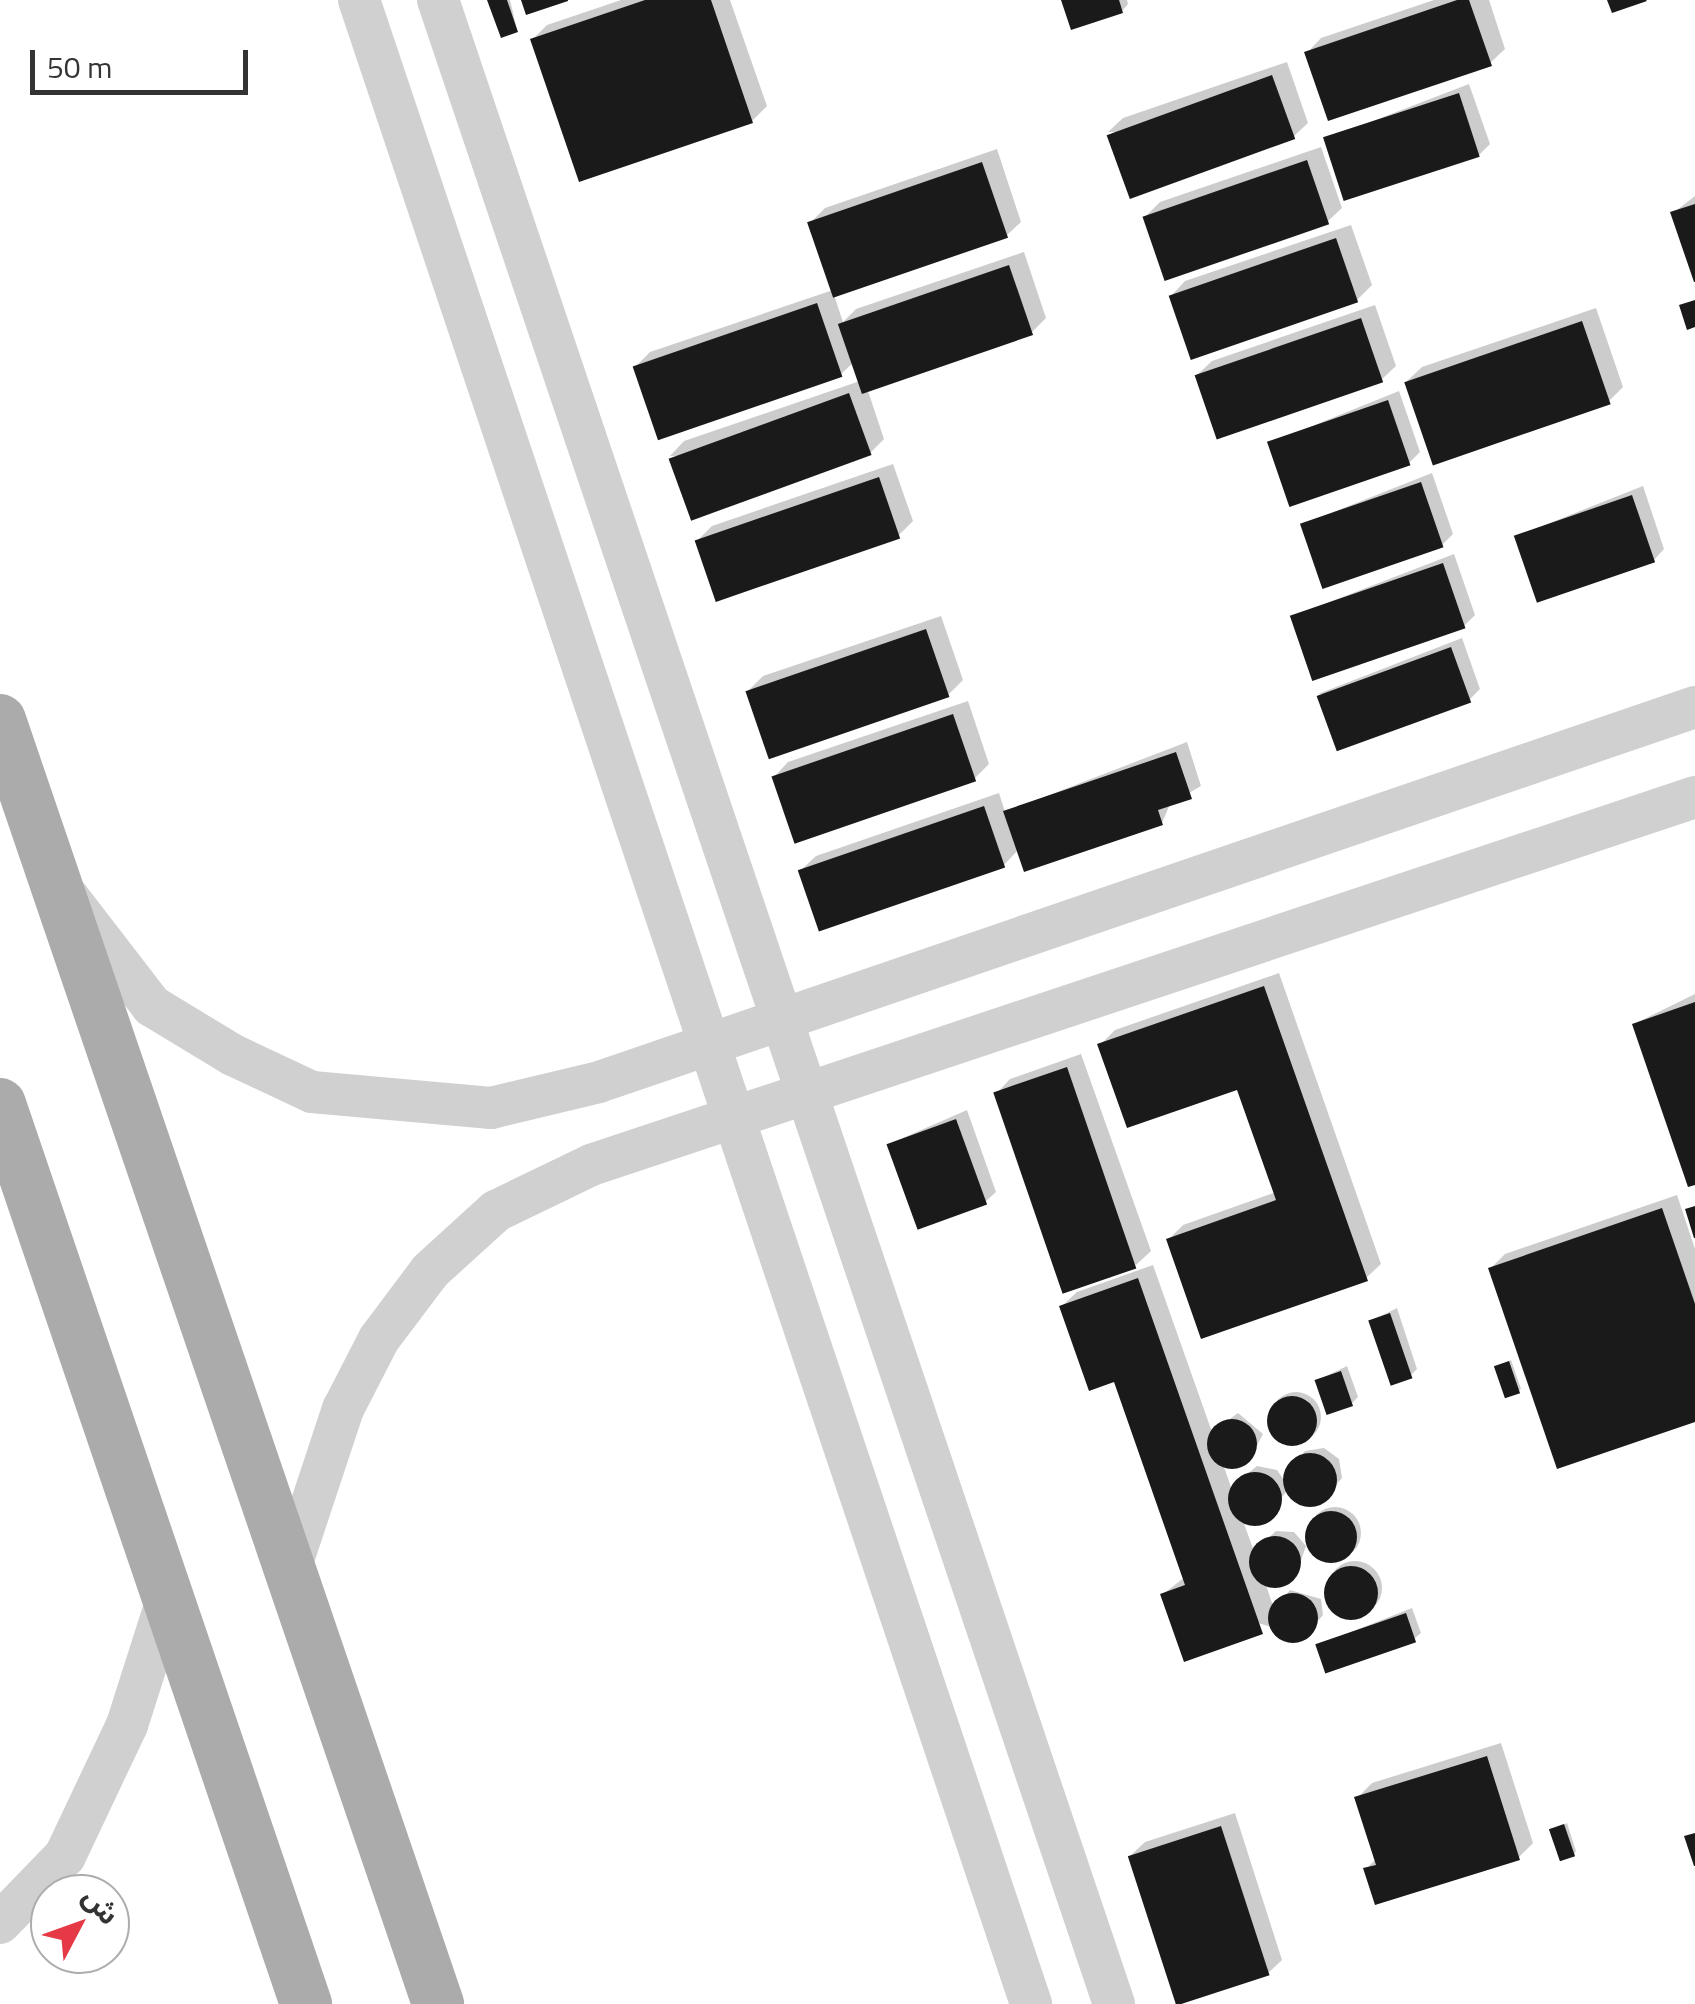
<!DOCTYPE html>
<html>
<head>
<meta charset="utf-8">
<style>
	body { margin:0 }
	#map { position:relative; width:1695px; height:2004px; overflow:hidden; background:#fff; font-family:"Titillium Web","Noto Sans Arabic",sans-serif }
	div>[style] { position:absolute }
	.shadow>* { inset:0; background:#0003 }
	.round { border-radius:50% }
	.building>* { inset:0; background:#1a1a1a; transform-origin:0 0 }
	.minor>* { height:42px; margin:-21px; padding:0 21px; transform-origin:21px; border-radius:21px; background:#d0d0d0 }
	.major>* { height:52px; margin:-26px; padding:0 26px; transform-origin:26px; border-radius:26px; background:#ababab }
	span { translate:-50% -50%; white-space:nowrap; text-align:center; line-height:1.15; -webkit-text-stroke:10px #fff; paint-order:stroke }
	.north { position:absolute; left:30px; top:1874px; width:100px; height:100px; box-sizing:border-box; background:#fff; border:2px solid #adadad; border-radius:50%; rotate:49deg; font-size:28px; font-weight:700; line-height:40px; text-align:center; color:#333 }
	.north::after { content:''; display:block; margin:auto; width:35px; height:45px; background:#e63946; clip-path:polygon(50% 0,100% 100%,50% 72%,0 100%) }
	.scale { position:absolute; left:30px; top:50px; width:218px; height:45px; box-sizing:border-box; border:5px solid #333; border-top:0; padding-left:12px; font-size:30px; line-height:35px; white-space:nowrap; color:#333; -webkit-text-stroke:8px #fff; paint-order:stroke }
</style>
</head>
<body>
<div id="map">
	<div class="shadow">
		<i style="clip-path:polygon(490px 0,510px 0,517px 30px)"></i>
		<i style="clip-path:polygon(621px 0,730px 0,767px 106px,752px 121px,532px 40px,547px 25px)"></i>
		<i style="clip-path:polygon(1063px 0,1127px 0,1128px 4px,1122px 11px)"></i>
		<i style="clip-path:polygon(1434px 0,1489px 0,1505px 49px,1490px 63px,1307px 53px,1321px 38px)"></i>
		<i style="clip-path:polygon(1287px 62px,1308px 123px,1293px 137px,1108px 132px,1123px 118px)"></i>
		<i style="clip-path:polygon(1469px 84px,1490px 144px,1479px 155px,1326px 139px)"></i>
		<i style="clip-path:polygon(1321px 147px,1342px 208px,1327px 222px,1145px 217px,1160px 202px)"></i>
		<i style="clip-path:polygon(997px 149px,1021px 222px,1006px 236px,834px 295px,843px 322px,856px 309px,1024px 252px,1046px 318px,1032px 332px,867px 388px,884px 439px,870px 453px,670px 456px,684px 441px,860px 381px,854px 362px,841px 374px,635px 367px,650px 352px,833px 290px,810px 223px,825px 208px)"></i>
		<i style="clip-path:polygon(1695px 196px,1695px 276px,1673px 213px)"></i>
		<i style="clip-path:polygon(1351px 225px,1372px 285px,1357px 300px,1171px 296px,1185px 281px)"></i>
		<i style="clip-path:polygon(1375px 305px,1396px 366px,1381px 380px,1197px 375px,1212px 361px)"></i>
		<i style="clip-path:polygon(1596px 308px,1623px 387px,1608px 402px,1407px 381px,1422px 367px)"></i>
		<i style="clip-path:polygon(1399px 391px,1420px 452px,1409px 463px,1270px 443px)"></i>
		<i style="clip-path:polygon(893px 464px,913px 521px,898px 536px,697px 541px,712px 526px)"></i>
		<i style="clip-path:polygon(1432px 473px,1453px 534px,1442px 545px,1303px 524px)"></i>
		<i style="clip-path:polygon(1643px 486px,1664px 549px,1654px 560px,1517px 536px)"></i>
		<i style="clip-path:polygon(1454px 554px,1475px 615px,1464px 626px,1293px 616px)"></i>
		<i style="clip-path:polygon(941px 616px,963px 680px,948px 695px,748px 691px,763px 676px)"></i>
		<i style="clip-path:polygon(1462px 638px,1480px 689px,1469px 700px,1318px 694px)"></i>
		<i style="clip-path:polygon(968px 701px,989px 764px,975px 778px,774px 777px,788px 762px)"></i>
		<i style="clip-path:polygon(1187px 742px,1201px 786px,1170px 804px,1162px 823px,1019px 849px,1004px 865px,801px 870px,816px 856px,999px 793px,1005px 812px)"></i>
		<i style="clip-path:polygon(1279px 973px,1381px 1264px,1366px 1278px,1168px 1240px,1183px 1225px,1276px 1192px,1239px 1086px,1100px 1045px,1115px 1030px)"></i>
		<i style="clip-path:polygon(1695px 994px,1695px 1182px,1634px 1024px)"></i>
		<i style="clip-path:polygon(1081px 1054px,1151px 1251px,1136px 1265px,996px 1094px,1010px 1079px)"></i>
		<i style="clip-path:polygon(967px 1110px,996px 1192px,985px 1202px,889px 1144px)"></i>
		<i style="clip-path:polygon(1677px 1195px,1695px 1249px,1695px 1419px,1491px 1268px,1505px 1254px)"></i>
		<i style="clip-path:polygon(1153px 1265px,1212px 1432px,1238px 1413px,1263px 1434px,1250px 1459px,1223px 1464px,1231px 1487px,1257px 1466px,1277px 1470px,1288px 1486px,1286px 1474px,1305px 1451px,1324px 1448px,1339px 1459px,1342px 1478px,1322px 1501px,1304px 1503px,1287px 1491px,1260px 1524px,1243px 1521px,1254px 1551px,1276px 1531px,1294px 1532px,1306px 1546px,1297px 1572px,1282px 1584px,1265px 1582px,1274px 1609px,1290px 1590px,1321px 1599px,1323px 1615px,1304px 1637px,1163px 1594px,1185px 1577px,1115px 1379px,1062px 1306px,1077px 1292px)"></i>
		<i style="clip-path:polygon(1397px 1308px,1417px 1369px,1410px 1376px,1371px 1321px)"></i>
		<i style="clip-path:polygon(1511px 1360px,1521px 1389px,1518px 1391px,1497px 1367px)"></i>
		<i style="clip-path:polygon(1347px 1366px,1358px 1397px,1351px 1404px,1318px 1380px)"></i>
		<i class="round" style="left:1271px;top:1392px;width:50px;height:50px"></i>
		<i class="round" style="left:1309px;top:1507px;width:52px;height:52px"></i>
		<i class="round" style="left:1328px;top:1561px;width:54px;height:54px"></i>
		<i style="clip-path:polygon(1412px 1608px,1421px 1633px,1414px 1639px,1318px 1645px)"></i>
		<i style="clip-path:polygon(1501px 1743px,1533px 1843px,1518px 1858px,1366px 1869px,1376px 1859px,1357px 1798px,1372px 1783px)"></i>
		<i style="clip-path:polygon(1235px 1813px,1282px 1960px,1267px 1974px,1130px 1856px,1145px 1842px)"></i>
		<i style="clip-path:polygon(1567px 1823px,1576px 1851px,1574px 1854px,1552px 1830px)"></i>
	</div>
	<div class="building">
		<i style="clip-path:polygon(487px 0,507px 0,518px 32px,501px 38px)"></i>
		<i style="clip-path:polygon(521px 0,568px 0,568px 1px,526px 15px)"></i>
		<i style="clip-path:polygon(645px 0,711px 0,753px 123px,579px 182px,530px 39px)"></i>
		<i style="clip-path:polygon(1061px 0,1119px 0,1123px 13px,1071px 30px)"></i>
		<i style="clip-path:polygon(1457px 0,1469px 0,1492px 66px,1328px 121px,1304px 52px)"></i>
		<i style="clip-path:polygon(1607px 0,1646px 0,1647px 1px,1612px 13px)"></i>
		<i style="left:1272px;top:75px;width:68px;height:176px;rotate:70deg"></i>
		<i style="left:1459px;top:93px;width:67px;height:143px;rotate:72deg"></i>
		<i style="left:1307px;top:160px;width:68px;height:174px;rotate:71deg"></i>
		<i style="left:982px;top:162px;width:80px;height:185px;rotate:71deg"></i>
		<i style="clip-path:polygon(1695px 204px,1695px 282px,1694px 282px,1670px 212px)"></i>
		<i style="left:1336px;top:238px;width:68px;height:177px;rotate:71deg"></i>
		<i style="left:1009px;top:265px;width:74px;height:181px;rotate:71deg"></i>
		<i style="clip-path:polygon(1695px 300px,1695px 327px,1687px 330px,1679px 305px)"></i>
		<i style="left:817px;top:303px;width:78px;height:195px;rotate:71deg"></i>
		<i style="left:1361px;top:318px;width:68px;height:176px;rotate:71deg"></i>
		<i style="left:1582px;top:321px;width:88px;height:188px;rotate:71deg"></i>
		<i style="left:849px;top:393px;width:66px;height:192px;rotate:70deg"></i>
		<i style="left:1388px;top:400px;width:69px;height:128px;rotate:71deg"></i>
		<i style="left:879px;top:477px;width:65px;height:195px;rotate:71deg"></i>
		<i style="left:1421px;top:482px;width:69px;height:128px;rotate:71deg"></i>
		<i style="left:1632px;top:495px;width:71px;height:125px;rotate:71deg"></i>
		<i style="left:1443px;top:563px;width:69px;height:162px;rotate:71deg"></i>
		<i style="left:926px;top:629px;width:72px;height:191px;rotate:71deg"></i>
		<i style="left:1451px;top:647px;width:59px;height:143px;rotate:70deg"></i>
		<i style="left:953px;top:714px;width:71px;height:192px;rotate:71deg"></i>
		<i style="clip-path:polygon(1176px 752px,1192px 799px,1158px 810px,1163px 825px,1024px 872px,1003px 811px)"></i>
		<i style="left:984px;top:806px;width:65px;height:197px;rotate:71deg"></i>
		<i style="clip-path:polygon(1264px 986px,1368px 1281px,1201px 1339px,1166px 1239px,1276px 1200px,1237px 1090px,1127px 1128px,1097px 1044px)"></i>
		<i style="clip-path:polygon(1695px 1002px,1695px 1185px,1688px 1187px,1632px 1024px)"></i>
		<i style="left:1067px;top:1067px;width:213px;height:78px;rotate:71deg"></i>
		<i style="left:956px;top:1119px;width:91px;height:74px;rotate:70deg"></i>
		<i style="clip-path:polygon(1695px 1206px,1695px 1238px,1694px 1238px,1685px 1209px)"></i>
		<i style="clip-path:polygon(1662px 1208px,1695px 1304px,1695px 1422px,1557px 1469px,1488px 1268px)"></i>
		<i style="clip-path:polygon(1138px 1278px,1263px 1634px,1184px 1662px,1160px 1594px,1185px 1585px,1114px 1382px,1089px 1391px,1059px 1306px)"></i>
		<i style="left:1390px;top:1313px;width:69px;height:23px;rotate:71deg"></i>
		<i style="left:1509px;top:1361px;width:34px;height:16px;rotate:71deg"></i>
		<i style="left:1341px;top:1371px;width:37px;height:28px;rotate:71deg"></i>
		<i class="round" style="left:1267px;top:1396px;width:50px;height:50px"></i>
		<i class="round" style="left:1207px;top:1419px;width:50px;height:50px"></i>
		<i class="round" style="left:1283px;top:1453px;width:54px;height:54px"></i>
		<i class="round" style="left:1228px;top:1472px;width:54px;height:54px"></i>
		<i class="round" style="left:1305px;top:1511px;width:52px;height:52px"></i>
		<i class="round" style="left:1249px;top:1536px;width:52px;height:52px"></i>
		<i class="round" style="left:1324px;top:1566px;width:54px;height:54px"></i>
		<i class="round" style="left:1268px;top:1593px;width:50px;height:50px"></i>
		<i style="left:1406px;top:1613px;width:31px;height:96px;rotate:71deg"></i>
		<i style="clip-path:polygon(1487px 1756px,1520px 1860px,1375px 1905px,1363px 1868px,1376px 1865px,1354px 1797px)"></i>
		<i style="left:1564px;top:1824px;width:34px;height:16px;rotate:71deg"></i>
		<i style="left:1221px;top:1826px;width:157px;height:98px;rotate:72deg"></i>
		<i style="clip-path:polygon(1695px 1833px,1695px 1866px,1694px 1866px,1684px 1836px)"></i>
	</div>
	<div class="minor">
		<i style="left:359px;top:0;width:2114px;rotate:71.46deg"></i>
		<i style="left:438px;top:0;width:2115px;rotate:71.36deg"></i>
		<i style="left:68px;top:897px;width:138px;rotate:52.4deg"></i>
		<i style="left:152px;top:1006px;width:95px;rotate:31.2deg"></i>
		<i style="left:233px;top:1055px;width:87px;rotate:25.1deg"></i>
		<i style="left:312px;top:1092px;width:180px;rotate:5.1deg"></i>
		<i style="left:491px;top:1108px;width:111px;rotate:-13.5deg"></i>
		<i style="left:599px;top:1082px;width:1158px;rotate:-18.89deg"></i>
		<i style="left:290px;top:1569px;width:169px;rotate:-71.7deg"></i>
		<i style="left:343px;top:1409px;width:79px;rotate:-62.8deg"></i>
		<i style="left:379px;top:1339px;width:85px;rotate:-53.1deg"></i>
		<i style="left:430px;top:1271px;width:89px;rotate:-42.3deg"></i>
		<i style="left:496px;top:1211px;width:106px;rotate:-25.8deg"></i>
		<i style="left:591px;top:1165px;width:1164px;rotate:-18.43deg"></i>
		<i style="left:0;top:1923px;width:93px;rotate:-45.9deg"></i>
		<i style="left:65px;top:1856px;width:145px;rotate:-64.7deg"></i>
		<i style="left:127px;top:1725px;width:131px;rotate:-72.3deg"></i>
	</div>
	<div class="major">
		<i style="left:0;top:720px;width:1357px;rotate:71.16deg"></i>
		<i style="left:0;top:1104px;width:951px;rotate:71.22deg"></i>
	</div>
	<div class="north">ش</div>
	<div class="scale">50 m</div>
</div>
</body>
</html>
